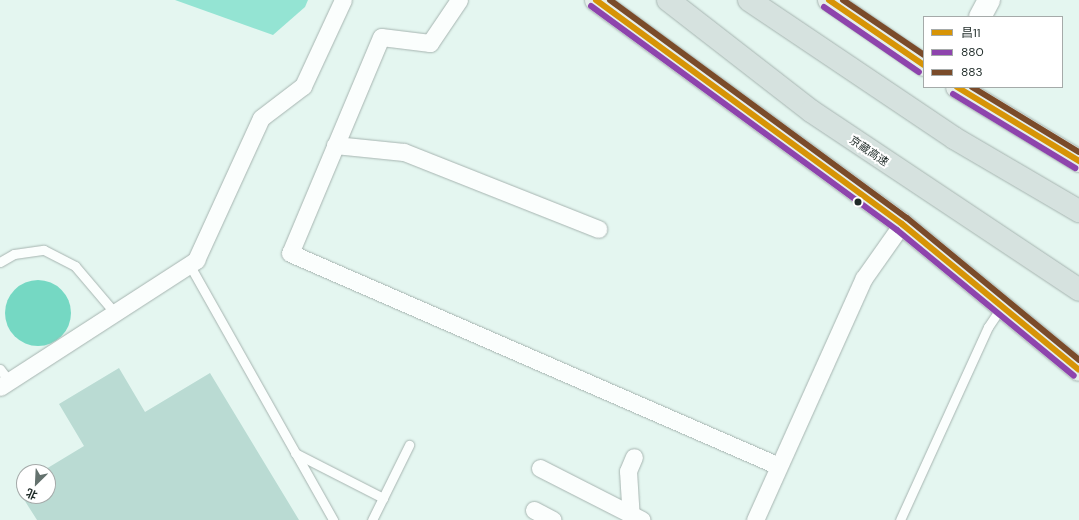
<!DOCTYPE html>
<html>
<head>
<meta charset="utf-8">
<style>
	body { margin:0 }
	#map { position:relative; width:1079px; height:520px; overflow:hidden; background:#e4f6f0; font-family:"DM Sans","Noto Sans SC",sans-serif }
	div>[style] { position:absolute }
	.forest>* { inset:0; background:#94e4d3 }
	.water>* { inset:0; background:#75d8c3 }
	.round { border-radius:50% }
	.building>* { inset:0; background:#badbd3 }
	.roads { filter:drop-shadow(0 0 1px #a6b4b0) drop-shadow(0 0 1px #a6b4b0) }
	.service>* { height:9px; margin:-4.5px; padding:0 4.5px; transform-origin:4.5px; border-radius:4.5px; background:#fbfefd }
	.minor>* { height:17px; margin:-8.5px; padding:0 8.5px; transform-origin:8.5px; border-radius:8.5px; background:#fbfefd }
	.tertiary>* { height:22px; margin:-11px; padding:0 11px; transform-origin:11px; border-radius:11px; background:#fbfefd }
	.primary>* { height:22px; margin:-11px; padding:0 11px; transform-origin:11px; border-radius:11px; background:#e5eeeb }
	.motorway>* { height:22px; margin:-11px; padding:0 11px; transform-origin:11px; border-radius:11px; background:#d6e2df }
	.bus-1>* { height:6px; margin:-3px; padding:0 3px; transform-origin:3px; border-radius:3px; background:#d79406 }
	.bus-2>* { height:6px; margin:-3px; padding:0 3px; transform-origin:3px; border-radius:3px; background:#8e44ad }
	.bus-3>* { height:6px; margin:-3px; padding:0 3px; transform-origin:3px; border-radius:3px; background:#7a4b2a }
	.dots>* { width:11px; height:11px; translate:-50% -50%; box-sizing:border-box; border:2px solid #fff; border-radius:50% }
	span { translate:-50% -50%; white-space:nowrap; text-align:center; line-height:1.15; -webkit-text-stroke:4px #fff; paint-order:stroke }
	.street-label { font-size:11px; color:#1f2b28 }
	.legend { position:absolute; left:923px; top:16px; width:140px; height:72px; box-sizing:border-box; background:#fff; border:1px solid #a5aaa9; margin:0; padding:5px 7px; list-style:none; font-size:12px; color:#1f2b28 }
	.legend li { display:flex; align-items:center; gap:8px; height:20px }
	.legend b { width:20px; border:1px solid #a5aaa9 }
	.north { position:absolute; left:16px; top:464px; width:40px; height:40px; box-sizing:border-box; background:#fff; border:1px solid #a5aaa9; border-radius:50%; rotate:204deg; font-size:11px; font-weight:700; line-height:16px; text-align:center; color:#1f2b28 }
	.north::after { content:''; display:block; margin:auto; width:14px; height:18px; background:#64726e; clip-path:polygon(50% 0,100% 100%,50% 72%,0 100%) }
</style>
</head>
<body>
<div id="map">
	<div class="forest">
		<i style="clip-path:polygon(175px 0,308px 0,305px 7px,273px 35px)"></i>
	</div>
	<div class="water">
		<i class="round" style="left:5px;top:280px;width:66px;height:66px"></i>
	</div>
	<div class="building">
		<i style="clip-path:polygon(119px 368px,145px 412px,210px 373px,299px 520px,37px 520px,16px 487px,24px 482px,24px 496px,48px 496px,48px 472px,41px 472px,84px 446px,59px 404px)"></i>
	</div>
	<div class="roads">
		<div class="service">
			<i style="left:0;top:262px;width:16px;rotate:-30deg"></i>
			<i style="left:14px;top:254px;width:30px;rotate:-8deg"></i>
			<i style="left:44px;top:250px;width:35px;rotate:27deg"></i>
			<i style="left:75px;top:266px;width:62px;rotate:49.6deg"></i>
			<i style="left:189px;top:264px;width:294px;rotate:60.6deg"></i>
			<i style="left:0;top:369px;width:15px;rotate:53deg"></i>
			<i style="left:295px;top:453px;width:99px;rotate:27.1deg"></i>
			<i style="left:372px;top:520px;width:84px;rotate:-63.7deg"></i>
			<i style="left:900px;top:520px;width:212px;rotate:-65.5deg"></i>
			<i style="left:988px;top:327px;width:25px;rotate:-56deg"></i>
		</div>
		<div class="minor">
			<i style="left:459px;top:0;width:52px;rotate:124deg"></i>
			<i style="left:430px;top:43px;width:49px;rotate:-173deg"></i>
			<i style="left:381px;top:37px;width:234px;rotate:112.8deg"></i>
			<i style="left:290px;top:253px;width:533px;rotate:23.54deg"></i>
			<i style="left:335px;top:145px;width:69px;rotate:5.8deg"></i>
			<i style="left:404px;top:152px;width:209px;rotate:21.6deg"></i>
			<i style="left:0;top:387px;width:234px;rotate:-32.9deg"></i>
			<i style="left:196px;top:260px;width:156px;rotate:-65.4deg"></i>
			<i style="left:261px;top:118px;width:53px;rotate:-37.3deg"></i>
			<i style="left:303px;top:86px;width:95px;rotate:-65.1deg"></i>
			<i style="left:540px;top:468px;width:114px;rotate:27deg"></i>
			<i style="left:534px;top:510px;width:21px;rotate:28deg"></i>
			<i style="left:631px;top:520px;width:49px;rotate:-93.5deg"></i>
			<i style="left:628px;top:471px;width:15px;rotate:-67deg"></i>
			<i style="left:755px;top:520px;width:265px;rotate:-65.8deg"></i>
			<i style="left:864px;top:278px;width:66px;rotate:-54.9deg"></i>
		</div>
		<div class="tertiary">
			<i style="left:980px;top:17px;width:19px;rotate:-62deg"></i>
		</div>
		<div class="primary">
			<i style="left:596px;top:0;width:379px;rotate:36.2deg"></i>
			<i style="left:902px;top:224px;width:229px;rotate:39.5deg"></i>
			<i style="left:829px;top:0;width:115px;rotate:34.4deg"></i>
			<i style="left:957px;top:87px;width:143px;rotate:31.2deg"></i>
		</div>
		<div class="motorway">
			<i style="left:668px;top:0;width:181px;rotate:37.8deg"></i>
			<i style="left:811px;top:111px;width:322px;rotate:33.7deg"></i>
			<i style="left:749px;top:0;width:247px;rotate:33.9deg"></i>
			<i style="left:954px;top:138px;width:145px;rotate:30.3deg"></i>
		</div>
	</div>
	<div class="bus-1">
		<i style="left:596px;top:0;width:379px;rotate:36.2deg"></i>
		<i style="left:902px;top:224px;width:229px;rotate:39.5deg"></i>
		<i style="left:829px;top:0;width:115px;rotate:34.4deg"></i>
		<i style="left:957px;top:87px;width:143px;rotate:31.2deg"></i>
	</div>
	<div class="bus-2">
		<i style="left:591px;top:6px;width:379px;rotate:36.2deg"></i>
		<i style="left:897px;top:230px;width:229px;rotate:39.5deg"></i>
		<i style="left:824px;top:7px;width:115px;rotate:34.4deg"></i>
		<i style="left:953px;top:94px;width:143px;rotate:31.2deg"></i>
	</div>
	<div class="bus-3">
		<i style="left:610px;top:0;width:368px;rotate:36.3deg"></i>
		<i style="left:907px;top:218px;width:223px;rotate:39.5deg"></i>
		<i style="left:843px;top:0;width:98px;rotate:34.2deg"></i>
		<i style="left:972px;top:87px;width:125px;rotate:31.3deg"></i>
	</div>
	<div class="dots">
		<i style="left:858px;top:202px;background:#1f2b28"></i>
	</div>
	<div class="street-label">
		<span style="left:869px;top:151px;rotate:34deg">京藏高速</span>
	</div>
	<ul class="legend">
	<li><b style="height:5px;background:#d79406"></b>昌11</li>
	<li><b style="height:5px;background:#8e44ad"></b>880</li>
	<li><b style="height:5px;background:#7a4b2a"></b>883</li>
	</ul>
	<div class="north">北</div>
</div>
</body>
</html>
